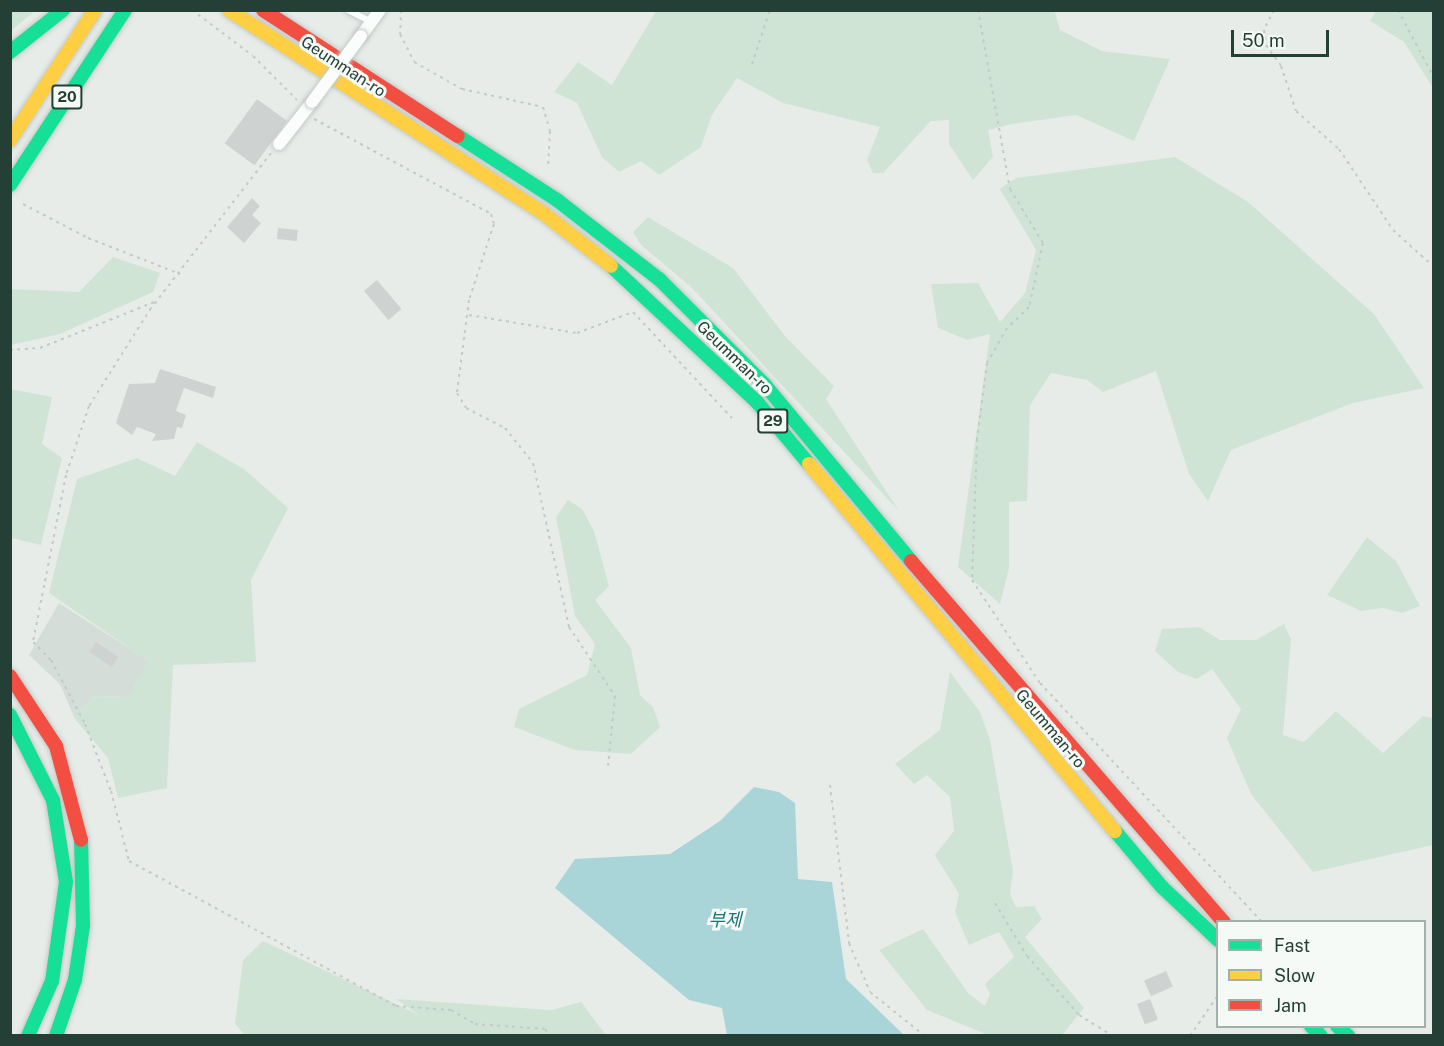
<!DOCTYPE html>
<html>
<head>
<meta charset="utf-8">
<style>
	body { margin:0 }
	#map { position:relative; width:1444px; height:1046px; overflow:hidden; background:#e7ece9; font-family:"Public Sans","Noto Sans KR",sans-serif }
	div>[style] { position:absolute }
	.built>* { inset:0; background:#d5ddd9 }
	.green>* { inset:0; background:#d0e4d5 }
	.water>* { inset:0; background:#a9d5d9 }
	.building>* { inset:0; background:#ced3d1; transform-origin:0 0 }
	.path>* { height:2px; margin-top:-1px; transform-origin:0; background:repeating-linear-gradient(90deg,#c2cbc7 0 3px,transparent 0 7.5px) }
	.roads { filter:drop-shadow(0 0 2px #c4c9c6) drop-shadow(0 0 2px #c4c9c6) }
	.lane>* { height:6px; margin:-3px; padding:0 3px; transform-origin:3px; border-radius:3px; background:#fbfcfc }
	.street>* { height:12px; margin:-6px; padding:0 6px; transform-origin:6px; border-radius:6px; background:#fbfcfc }
	.fast>* { height:14px; margin:-7px; padding:0 7px; transform-origin:7px; border-radius:7px; background:#16e098 }
	.slow>* { height:14px; margin:-7px; padding:0 7px; transform-origin:7px; border-radius:7px; background:#ffcf43 }
	.jam>* { height:14px; margin:-7px; padding:0 7px; transform-origin:7px; border-radius:7px; background:#f24e42 }
	.bridges { filter:drop-shadow(0 0 2px #c4c9c6) drop-shadow(0 0 2px #c4c9c6) }
	.street-bridge>* { height:12px; margin:-6px; padding:0 6px; transform-origin:6px; border-radius:6px; background:#fbfcfc }
	span { translate:-50% -50%; white-space:nowrap; text-align:center; line-height:1.15; -webkit-text-stroke:6px #f5faf7; paint-order:stroke }
	.shield-label span { padding:2px 4px; background:#f5faf7; border:2px solid; border-radius:4px; -webkit-text-stroke-width:0 }
	.shield-label { font-size:15px; color:#244036; font-weight:700 }
	.street-label { font-size:16px; color:#244036 }
	.water-label { font-size:18px; color:#1e727c; font-style:italic }
	.frame { position:absolute; inset:0; border:12px solid #244036; pointer-events:none }
	.legend { position:absolute; left:1216px; top:920px; width:210px; height:108px; box-sizing:border-box; background:#f5faf7; border:2px solid #a1b0aa; margin:0; padding:8px 10px; list-style:none; font-size:18px; color:#244036 }
	.legend li { display:flex; align-items:center; gap:12px; height:30px }
	.legend b { width:30px; border:2px solid #a1b0aa }
	.scale { position:absolute; left:1231px; top:30px; width:98px; height:27px; box-sizing:border-box; border:3px solid #244036; border-top:0; padding-left:8px; font-size:18px; line-height:21px; white-space:nowrap; color:#244036; -webkit-text-stroke:4px #f5faf7; paint-order:stroke }
</style>
</head>
<body>
<div id="map">
	<div class="built">
		<i style="clip-path:polygon(59px 603px,149px 661px,129px 697px,93px 696px,75px 719px,60px 684px,29px 655px)"></i>
	</div>
	<div class="green">
		<i style="clip-path:polygon(11px 10px,35px 10px,35px 11px,11px 31px)"></i>
		<i style="clip-path:polygon(656px 11px,1041px 11px,1055px 12px,1060px 30px,1102px 51px,1170px 59px,1134px 141px,1076px 115px,1013px 124px,988px 130px,993px 157px,973px 180px,949px 144px,949px 120px,931px 121px,883px 173px,873px 173px,867px 160px,880px 127px,783px 103px,737px 78px,712px 115px,701px 147px,659px 175px,641px 161px,619px 172px,602px 157px,577px 103px,554px 92px,578px 62px,612px 85px)"></i>
		<i style="clip-path:polygon(1376px 11px,1433px 11px,1433px 88px,1404px 42px,1370px 21px)"></i>
		<i style="clip-path:polygon(1175px 157px,1248px 202px,1374px 314px,1424px 388px,1353px 403px,1231px 450px,1208px 501px,1189px 474px,1156px 371px,1103px 392px,1087px 380px,1051px 373px,1030px 405px,1027px 501px,1009px 502px,1009px 568px,1000px 604px,958px 567px,990px 334px,967px 340px,938px 328px,931px 284px,978px 283px,1000px 322px,1025px 293px,1036px 250px,1000px 189px,1016px 178px)"></i>
		<i style="clip-path:polygon(648px 217px,733px 268px,785px 336px,834px 386px,826px 399px,899px 511px,691px 287px,641px 245px,633px 232px)"></i>
		<i style="clip-path:polygon(113px 257px,160px 273px,153px 292px,60px 334px,11px 345px,11px 289px,79px 292px)"></i>
		<i style="clip-path:polygon(10px 389px,52px 397px,42px 444px,62px 458px,41px 545px,11px 538px)"></i>
		<i style="clip-path:polygon(197px 442px,244px 469px,288px 508px,251px 580px,256px 662px,173px 665px,167px 788px,118px 798px,108px 758px,75px 719px,93px 696px,129px 697px,148px 661px,49px 593px,77px 479px,137px 458px,175px 476px)"></i>
		<i style="clip-path:polygon(568px 500px,582px 509px,594px 531px,609px 586px,595px 600px,631px 648px,640px 695px,653px 707px,660px 727px,631px 754px,575px 750px,514px 727px,519px 709px,587px 675px,595px 644px,575px 616px,556px 517px)"></i>
		<i style="clip-path:polygon(1367px 537px,1396px 561px,1420px 606px,1402px 613px,1383px 608px,1361px 611px,1327px 595px)"></i>
		<i style="clip-path:polygon(1284px 624px,1291px 639px,1283px 735px,1304px 742px,1336px 711px,1383px 753px,1423px 716px,1433px 718px,1433px 845px,1313px 872px,1251px 794px,1227px 738px,1241px 709px,1212px 669px,1197px 679px,1178px 672px,1155px 651px,1162px 629px,1199px 627px,1220px 640px,1256px 640px)"></i>
		<i style="clip-path:polygon(950px 672px,980px 712px,990px 740px,1013px 871px,1010px 894px,1016px 907px,1034px 906px,1042px 919px,1025px 937px,1084px 1008px,1062px 1035px,988px 1035px,927px 1010px,879px 950px,923px 929px,969px 994px,985px 1006px,990px 994px,985px 984px,1014px 957px,999px 932px,969px 945px,955px 912px,959px 894px,935px 855px,954px 831px,950px 797px,927px 775px,914px 784px,895px 764px,940px 730px)"></i>
		<i style="clip-path:polygon(263px 941px,419px 1015px,396px 999px,551px 1010px,581px 1002px,606px 1035px,245px 1035px,235px 1024px,243px 960px)"></i>
	</div>
	<div class="water">
		<i style="clip-path:polygon(754px 787px,779px 792px,795px 803px,798px 879px,832px 882px,846px 979px,904px 1035px,727px 1035px,722px 1008px,689px 1000px,555px 888px,575px 859px,670px 854px,720px 821px)"></i>
	</div>
	<div class="building">
		<i style="left:257px;top:99px;width:37px;height:55px;rotate:36deg"></i>
		<i style="clip-path:polygon(252px 198px,260px 206px,252px 215px,261px 223px,244px 243px,227px 227px)"></i>
		<i style="left:278px;top:228px;width:20px;height:11px;rotate:6deg"></i>
		<i style="left:377px;top:280px;width:38px;height:17px;rotate:50deg"></i>
		<i style="clip-path:polygon(160px 369px,216px 387px,213px 398px,184px 388px,176px 411px,186px 415px,182px 428px,177px 427px,174px 439px,152px 441px,156px 434px,137px 427px,132px 435px,116px 423px,129px 384px,155px 383px)"></i>
		<i style="left:96px;top:642px;width:27px;height:12px;rotate:34deg"></i>
		<i style="left:1166px;top:971px;width:17px;height:24px;rotate:66deg"></i>
		<i style="left:1150px;top:999px;width:22px;height:14px;rotate:69deg"></i>
	</div>
	<div class="path">
		<i style="left:192px;top:10px;width:76px;rotate:37deg"></i>
		<i style="left:253px;top:56px;width:62px;rotate:45deg"></i>
		<i style="left:401px;top:10px;width:24px;rotate:92deg"></i>
		<i style="left:400px;top:34px;width:31px;rotate:63deg"></i>
		<i style="left:414px;top:62px;width:55px;rotate:29.4deg"></i>
		<i style="left:462px;top:89px;width:83px;rotate:12.5deg"></i>
		<i style="left:543px;top:107px;width:25px;rotate:74deg"></i>
		<i style="left:550px;top:131px;width:35px;rotate:93deg"></i>
		<i style="left:978px;top:10px;width:182px;rotate:79.9deg"></i>
		<i style="left:1010px;top:189px;width:63px;rotate:58.6deg"></i>
		<i style="left:1043px;top:243px;width:66px;rotate:102.3deg"></i>
		<i style="left:1029px;top:307px;width:30px;rotate:136deg"></i>
		<i style="left:1007px;top:328px;width:40px;rotate:119.7deg"></i>
		<i style="left:987px;top:363px;width:77px;rotate:97.5deg"></i>
		<i style="left:977px;top:439px;width:141px;rotate:92deg"></i>
		<i style="left:972px;top:580px;width:123px;rotate:56.6deg"></i>
		<i style="left:1040px;top:683px;width:326px;rotate:47.1deg"></i>
		<i style="left:1274px;top:10px;width:22px;rotate:117deg"></i>
		<i style="left:1264px;top:30px;width:15px;rotate:82deg"></i>
		<i style="left:1266px;top:45px;width:26px;rotate:54deg"></i>
		<i style="left:1281px;top:66px;width:47px;rotate:71.6deg"></i>
		<i style="left:1296px;top:111px;width:57px;rotate:41.5deg"></i>
		<i style="left:1339px;top:149px;width:97px;rotate:56.3deg"></i>
		<i style="left:1393px;top:230px;width:55px;rotate:42.1deg"></i>
		<i style="left:1398px;top:10px;width:77px;rotate:62.1deg"></i>
		<i style="left:752px;top:64px;width:57px;rotate:-71.6deg"></i>
		<i style="left:314px;top:119px;width:201px;rotate:28.2deg"></i>
		<i style="left:491px;top:214px;width:10px;rotate:73deg"></i>
		<i style="left:494px;top:224px;width:80px;rotate:108.2deg"></i>
		<i style="left:469px;top:300px;width:94px;rotate:97.4deg"></i>
		<i style="left:457px;top:393px;width:17px;rotate:59deg"></i>
		<i style="left:466px;top:408px;width:44px;rotate:27.1deg"></i>
		<i style="left:505px;top:428px;width:45px;rotate:51.3deg"></i>
		<i style="left:533px;top:463px;width:168px;rotate:77.6deg"></i>
		<i style="left:569px;top:627px;width:83px;rotate:56.3deg"></i>
		<i style="left:615px;top:696px;width:70px;rotate:95.7deg"></i>
		<i style="left:271px;top:153px;width:196px;rotate:127.7deg"></i>
		<i style="left:151px;top:308px;width:116px;rotate:122.3deg"></i>
		<i style="left:89px;top:406px;width:73px;rotate:108.4deg"></i>
		<i style="left:66px;top:475px;width:170px;rotate:101.2deg"></i>
		<i style="left:33px;top:642px;width:25px;rotate:45deg"></i>
		<i style="left:51px;top:660px;width:72px;rotate:62deg"></i>
		<i style="left:85px;top:724px;width:72px;rotate:68.8deg"></i>
		<i style="left:111px;top:791px;width:72px;rotate:75.6deg"></i>
		<i style="left:129px;top:861px;width:304px;rotate:28.5deg"></i>
		<i style="left:396px;top:1006px;width:55px;rotate:4.2deg"></i>
		<i style="left:451px;top:1010px;width:28px;rotate:30deg"></i>
		<i style="left:475px;top:1024px;width:70px;rotate:4.1deg"></i>
		<i style="left:545px;top:1029px;width:9px;rotate:54deg"></i>
		<i style="left:23px;top:204px;width:73px;rotate:27.6deg"></i>
		<i style="left:88px;top:238px;width:99px;rotate:21.4deg"></i>
		<i style="left:469px;top:315px;width:109px;rotate:9.5deg"></i>
		<i style="left:577px;top:333px;width:60px;rotate:-20.6deg"></i>
		<i style="left:633px;top:312px;width:145px;rotate:47deg"></i>
		<i style="left:10px;top:350px;width:30px;rotate:-4deg"></i>
		<i style="left:40px;top:348px;width:126px;rotate:-21.9deg"></i>
		<i style="left:830px;top:785px;width:159px;rotate:83.1deg"></i>
		<i style="left:849px;top:943px;width:53px;rotate:66.8deg"></i>
		<i style="left:870px;top:992px;width:70px;rotate:38.7deg"></i>
		<i style="left:995px;top:903px;width:62px;rotate:58.9deg"></i>
		<i style="left:1027px;top:956px;width:79px;rotate:48.6deg"></i>
		<i style="left:1079px;top:1015px;width:40px;rotate:32deg"></i>
		<i style="left:1190px;top:1036px;width:50px;rotate:-55.7deg"></i>
	</div>
	<div class="roads">
		<div class="lane">
			<i style="left:348px;top:10px;width:27px;rotate:27deg"></i>
		</div>
		<div class="street">
			<i style="left:361px;top:36px;width:32px;rotate:-54deg"></i>
			<i style="left:279px;top:144px;width:53px;rotate:-51.8deg"></i>
		</div>
		<div class="fast">
			<i style="left:10px;top:52px;width:68px;rotate:-38.4deg"></i>
			<i style="left:458px;top:136px;width:118px;rotate:32.9deg"></i>
			<i style="left:557px;top:200px;width:129px;rotate:37.8deg"></i>
			<i style="left:659px;top:279px;width:150px;rotate:45deg"></i>
			<i style="left:765px;top:385px;width:229px;rotate:50.3deg"></i>
			<i style="left:10px;top:185px;width:209px;rotate:-56.7deg"></i>
			<i style="left:611px;top:266px;width:200px;rotate:43deg"></i>
			<i style="left:757px;top:402px;width:81px;rotate:50deg"></i>
			<i style="left:10px;top:715px;width:95px;rotate:63.2deg"></i>
			<i style="left:53px;top:800px;width:83px;rotate:81deg"></i>
			<i style="left:66px;top:882px;width:100px;rotate:98deg"></i>
			<i style="left:52px;top:981px;width:60px;rotate:113.6deg"></i>
			<i style="left:1115px;top:831px;width:73px;rotate:50deg"></i>
			<i style="left:1162px;top:887px;width:77px;rotate:43.4deg"></i>
			<i style="left:1311px;top:1026px;width:14px;rotate:45deg"></i>
			<i style="left:1337px;top:1026px;width:15px;rotate:42deg"></i>
			<i style="left:56px;top:1036px;width:59px;rotate:-71.3deg"></i>
			<i style="left:75px;top:980px;width:55px;rotate:-81.6deg"></i>
			<i style="left:83px;top:926px;width:86px;rotate:-91.3deg"></i>
		</div>
		<div class="slow">
			<i style="left:229px;top:10px;width:374px;rotate:32.9deg"></i>
			<i style="left:543px;top:213px;width:86px;rotate:37.9deg"></i>
			<i style="left:10px;top:140px;width:155px;rotate:-56.8deg"></i>
			<i style="left:809px;top:464px;width:478px;rotate:50.2deg"></i>
		</div>
		<div class="jam">
			<i style="left:263px;top:10px;width:232px;rotate:32.9deg"></i>
			<i style="left:911px;top:561px;width:478px;rotate:49.1deg"></i>
			<i style="left:10px;top:676px;width:84px;rotate:56.7deg"></i>
			<i style="left:56px;top:746px;width:97px;rotate:75.1deg"></i>
		</div>
	</div>
	<div class="bridges">
		<div class="street-bridge">
			<i style="left:312px;top:102px;width:82px;rotate:-53.4deg"></i>
		</div>
	</div>
	<div class="shield-label">
		<span style="left:67px;top:97px">20</span>
		<span style="left:773px;top:421px">29</span>
	</div>
	<div class="street-label">
		<span style="left:343px;top:67px;rotate:33deg">Geumman-ro</span>
		<span style="left:734px;top:358px;rotate:44deg">Geumman-ro</span>
		<span style="left:1050px;top:729px;rotate:50deg">Geumman-ro</span>
	</div>
	<div class="water-label">
		<span style="left:725px;top:920px">부제</span>
	</div>
	<div class="frame"></div>
	<ul class="legend">
	<li><b style="height:8px;background:#16e098"></b>Fast</li>
	<li><b style="height:8px;background:#ffcf43"></b>Slow</li>
	<li><b style="height:8px;background:#f24e42"></b>Jam</li>
	</ul>
	<div class="scale">50 m</div>
</div>
</body>
</html>
